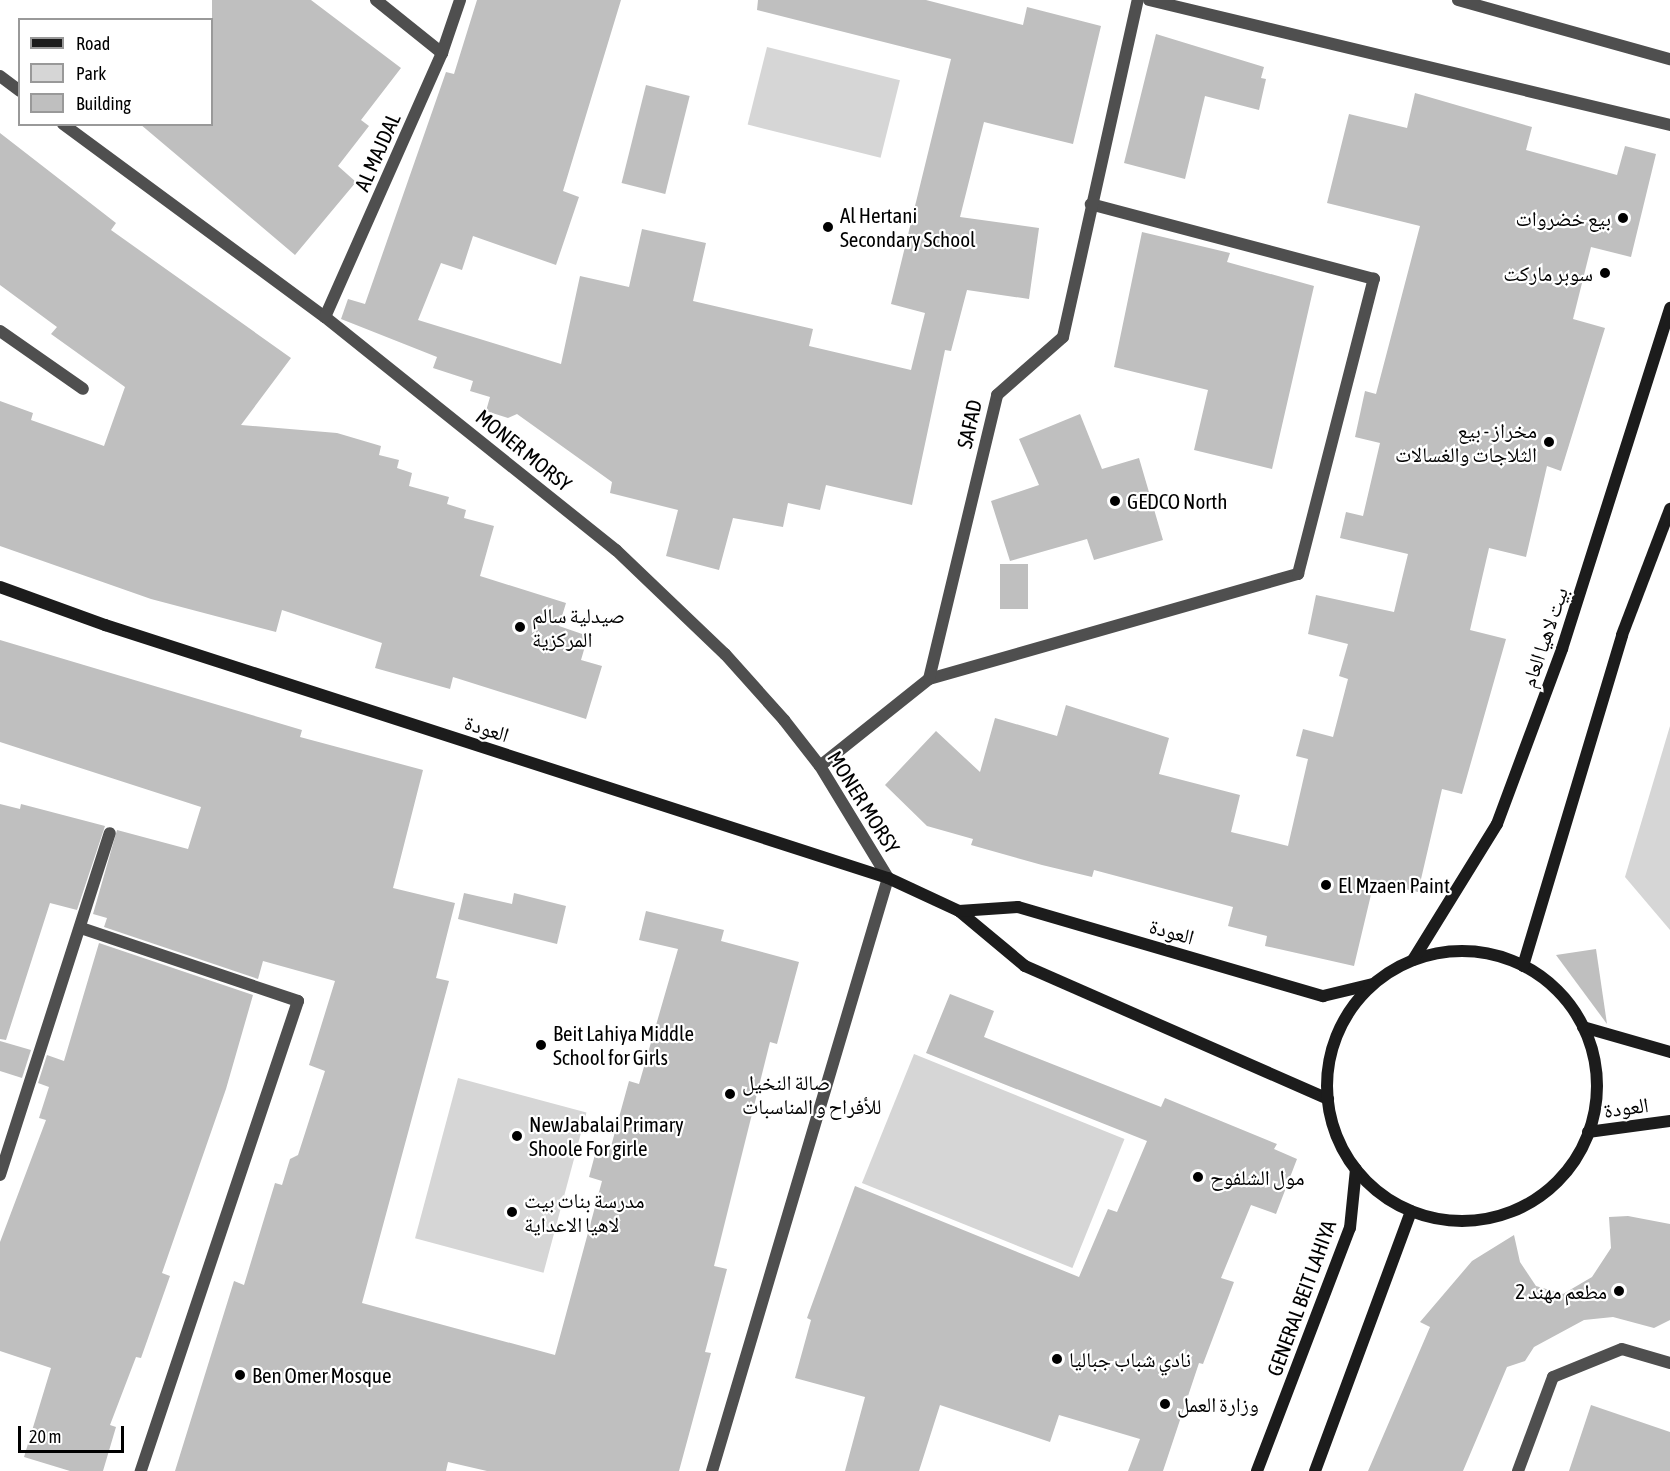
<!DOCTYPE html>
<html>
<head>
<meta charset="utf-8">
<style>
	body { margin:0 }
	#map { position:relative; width:1670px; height:1471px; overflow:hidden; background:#fff; font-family:"Asap Condensed","Noto Naskh Arabic",sans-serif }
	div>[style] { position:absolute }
	.green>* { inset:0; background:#d6d6d6; transform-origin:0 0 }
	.building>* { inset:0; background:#bfbfbf; transform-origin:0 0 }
	.street>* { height:12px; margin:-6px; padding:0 6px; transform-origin:6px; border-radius:6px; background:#4f4f4f }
	.secondary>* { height:12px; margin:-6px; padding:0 6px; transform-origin:6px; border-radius:6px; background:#1c1c1c }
	.secondary>.ring { margin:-6px; padding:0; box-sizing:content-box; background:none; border:12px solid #1c1c1c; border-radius:50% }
	.dots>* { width:16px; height:16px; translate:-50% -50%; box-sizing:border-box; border:3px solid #fff; border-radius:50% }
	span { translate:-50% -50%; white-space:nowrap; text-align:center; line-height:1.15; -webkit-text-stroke:4.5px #fff; paint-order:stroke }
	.street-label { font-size:21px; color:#000 }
	.poi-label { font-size:21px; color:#000 }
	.left { translate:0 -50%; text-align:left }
	.right { translate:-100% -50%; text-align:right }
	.legend { position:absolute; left:18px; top:18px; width:195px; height:108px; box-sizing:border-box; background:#fff; border:2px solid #999; margin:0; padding:8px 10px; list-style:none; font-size:18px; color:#000 }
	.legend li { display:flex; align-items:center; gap:12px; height:30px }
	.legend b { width:30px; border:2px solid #999 }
	.scale { position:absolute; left:18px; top:1426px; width:106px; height:27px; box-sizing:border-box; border:3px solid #000; border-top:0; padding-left:8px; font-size:18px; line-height:21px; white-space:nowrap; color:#000; -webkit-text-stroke:4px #fff; paint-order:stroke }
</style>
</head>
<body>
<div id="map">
	<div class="green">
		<i style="left:767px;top:47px;width:137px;height:80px;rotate:14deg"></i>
		<i style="clip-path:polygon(1670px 726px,1670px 930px,1625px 877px)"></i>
		<i style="left:914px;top:1054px;width:227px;height:139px;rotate:22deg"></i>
		<i style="left:458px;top:1078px;width:133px;height:166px;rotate:15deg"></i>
	</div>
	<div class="building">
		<i style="clip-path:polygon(212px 0,311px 0,401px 68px,361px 120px,369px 126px,338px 166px,356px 182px,295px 255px,140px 124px,212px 124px)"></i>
		<i style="clip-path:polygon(477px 0,621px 0,563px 191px,579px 197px,556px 265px,473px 236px,462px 270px,441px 263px,418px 320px,561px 364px,580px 276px,629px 287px,642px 229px,706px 243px,693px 301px,813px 329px,809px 346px,911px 370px,925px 313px,891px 304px,951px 59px,757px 10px,758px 0,926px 0,1023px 25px,1027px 7px,1101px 26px,1073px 144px,984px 122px,960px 217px,1039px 228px,1029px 299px,967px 290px,951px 351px,945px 350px,912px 505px,826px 485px,820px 510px,788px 503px,783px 527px,733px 518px,719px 570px,666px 556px,678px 510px,610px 493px,612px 482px,517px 414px,508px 418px,486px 411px,490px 397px,470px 391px,473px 381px,433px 368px,437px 357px,341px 319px,348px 299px,365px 304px,446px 72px,454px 74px)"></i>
		<i style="clip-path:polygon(1156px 34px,1264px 67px,1261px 78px,1266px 79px,1259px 110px,1205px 96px,1185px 179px,1124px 163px)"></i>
		<i style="left:646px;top:85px;width:45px;height:101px;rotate:14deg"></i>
		<i style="clip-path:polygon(1415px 93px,1532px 127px,1526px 150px,1617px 175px,1625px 146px,1656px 154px,1631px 257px,1591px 247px,1573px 319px,1605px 328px,1561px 471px,1547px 466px,1526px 557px,1489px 548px,1470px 630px,1506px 639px,1462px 794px,1442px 789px,1418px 892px,1374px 882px,1354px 966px,1265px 946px,1267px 936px,1228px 926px,1233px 907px,1094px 870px,1092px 877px,1042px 865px,971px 845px,973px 839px,927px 826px,885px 785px,936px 731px,980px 772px,995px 718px,1057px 736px,1066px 705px,1169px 738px,1159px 774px,1240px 795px,1231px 832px,1288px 846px,1308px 759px,1296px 756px,1303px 729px,1333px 737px,1348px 679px,1339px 676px,1348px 644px,1308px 634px,1316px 595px,1394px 612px,1408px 554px,1340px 538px,1346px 512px,1363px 516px,1380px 443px,1355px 437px,1365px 391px,1376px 394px,1420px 226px,1327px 203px,1349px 114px,1407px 128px)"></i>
		<i style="clip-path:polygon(0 133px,116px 223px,111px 230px,291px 358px,241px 425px,337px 433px,381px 446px,379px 455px,399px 460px,397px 468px,412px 473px,409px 486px,449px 497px,447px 504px,466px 510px,464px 518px,494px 526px,480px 576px,566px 603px,559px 626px,588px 636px,581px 660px,602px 666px,586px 719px,453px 677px,450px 689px,375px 668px,382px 643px,282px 610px,276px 632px,151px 599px,0 546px,0 401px,33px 413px,31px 420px,104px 446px,125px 387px,51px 334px,57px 327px,0 285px)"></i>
		<i style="clip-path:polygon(1142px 232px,1230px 253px,1227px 262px,1314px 286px,1272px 469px,1194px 450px,1208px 390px,1114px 367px)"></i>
		<i style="clip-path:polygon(1080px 414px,1102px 469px,1139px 458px,1163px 540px,1094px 560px,1087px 539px,1010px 561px,991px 501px,1039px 485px,1019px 439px)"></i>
		<i style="left:1000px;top:564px;width:28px;height:45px"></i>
		<i style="clip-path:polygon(0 640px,302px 730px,300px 737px,423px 770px,393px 888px,455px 903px,436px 978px,449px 981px,362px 1303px,555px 1355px,602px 1181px,589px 1177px,597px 1147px,610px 1150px,629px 1081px,639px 1084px,678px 949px,639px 940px,646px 911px,724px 930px,721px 941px,799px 962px,777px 1044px,770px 1042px,714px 1266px,727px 1269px,705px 1352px,711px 1353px,679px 1471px,487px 1471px,448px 1462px,446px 1471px,175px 1471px,234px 1281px,244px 1285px,275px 1183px,282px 1185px,290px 1159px,298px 1155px,325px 1071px,309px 1065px,335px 981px,263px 961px,258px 979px,104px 927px,107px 918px,93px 914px,117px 830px,188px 849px,201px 807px,0 742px)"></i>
		<i style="clip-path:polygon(0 804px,20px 809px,21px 804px,105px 826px,77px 910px,50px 903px,6px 1040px,0 1039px)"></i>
		<i style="clip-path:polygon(464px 893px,512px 904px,514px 893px,566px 906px,557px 944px,458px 919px)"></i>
		<i style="clip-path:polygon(99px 943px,253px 995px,226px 1089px,162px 1273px,170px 1276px,141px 1358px,136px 1357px,110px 1425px,116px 1427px,103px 1471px,70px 1471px,24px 1457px,51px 1368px,0 1351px,0 1242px,46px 1120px,39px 1118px,49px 1087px,38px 1083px,47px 1055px,64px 1061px)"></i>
		<i style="clip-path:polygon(1596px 949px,1607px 1024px,1556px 955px)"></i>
		<i style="clip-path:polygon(950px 994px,994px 1011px,984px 1037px,1161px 1107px,1165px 1098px,1277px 1144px,1274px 1149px,1297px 1159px,1276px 1214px,1251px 1205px,1221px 1278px,1234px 1282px,1203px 1364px,1199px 1363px,1163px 1471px,1128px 1471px,1140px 1439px,1059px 1415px,1050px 1442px,940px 1405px,919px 1471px,845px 1471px,865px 1397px,795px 1378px,811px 1320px,807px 1318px,855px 1186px,1079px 1277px,1108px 1209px,1117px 1212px,1147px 1141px,926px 1053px)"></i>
		<i style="clip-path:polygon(0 1041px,31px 1050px,22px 1078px,0 1071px)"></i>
		<i style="clip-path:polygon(1628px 1216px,1670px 1224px,1670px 1320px,1654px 1328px,1613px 1317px,1584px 1320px,1534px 1347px,1525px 1361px,1507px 1367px,1463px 1471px,1368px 1471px,1430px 1327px,1420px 1322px,1472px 1261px,1514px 1235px,1520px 1262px,1536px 1286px,1563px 1294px,1592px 1277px,1611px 1248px,1609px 1217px)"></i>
		<i style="clip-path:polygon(1591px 1405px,1670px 1432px,1670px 1471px,1569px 1471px)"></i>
	</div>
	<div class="street">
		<i style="left:376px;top:0;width:85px;rotate:38.8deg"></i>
		<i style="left:1149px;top:0;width:536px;rotate:13.49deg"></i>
		<i style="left:1458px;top:0;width:220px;rotate:15.6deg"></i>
		<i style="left:0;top:76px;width:25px;rotate:37deg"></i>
		<i style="left:63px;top:124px;width:325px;rotate:36.4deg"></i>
		<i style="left:325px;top:317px;width:373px;rotate:38.7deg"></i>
		<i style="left:616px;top:550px;width:151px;rotate:43.7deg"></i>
		<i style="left:725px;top:654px;width:89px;rotate:48.2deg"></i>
		<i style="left:784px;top:720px;width:58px;rotate:52deg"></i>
		<i style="left:820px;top:766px;width:131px;rotate:58.7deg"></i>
		<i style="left:888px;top:878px;width:619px;rotate:106.53deg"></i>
		<i style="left:325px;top:317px;width:289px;rotate:-66.1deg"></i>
		<i style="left:442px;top:53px;width:56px;rotate:-71.2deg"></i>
		<i style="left:0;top:331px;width:101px;rotate:34.9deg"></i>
		<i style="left:929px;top:679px;width:384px;rotate:-15.9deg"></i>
		<i style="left:1298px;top:574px;width:305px;rotate:-75.6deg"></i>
		<i style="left:1374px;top:279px;width:293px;rotate:-165.2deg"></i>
		<i style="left:820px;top:766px;width:139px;rotate:-38.6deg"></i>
		<i style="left:929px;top:679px;width:292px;rotate:-76.5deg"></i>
		<i style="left:997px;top:395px;width:88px;rotate:-41.3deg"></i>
		<i style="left:1063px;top:337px;width:345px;rotate:-77.5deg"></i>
		<i style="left:81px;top:928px;width:229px;rotate:18.6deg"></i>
		<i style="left:298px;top:1001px;width:496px;rotate:108.5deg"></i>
		<i style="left:0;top:1175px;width:359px;rotate:-72.2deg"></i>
		<i style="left:1518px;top:1471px;width:100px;rotate:-69.6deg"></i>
		<i style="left:1553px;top:1377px;width:74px;rotate:-22.1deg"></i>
		<i style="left:1622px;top:1349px;width:50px;rotate:16.3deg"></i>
	</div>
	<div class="secondary">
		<i style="left:0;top:587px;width:112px;rotate:19.9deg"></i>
		<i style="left:105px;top:625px;width:823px;rotate:17.91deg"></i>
		<i style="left:888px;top:878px;width:78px;rotate:24.9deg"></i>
		<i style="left:959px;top:911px;width:86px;rotate:39.8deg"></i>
		<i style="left:1025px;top:966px;width:331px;rotate:23.7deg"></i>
		<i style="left:959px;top:911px;width:59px;rotate:-3.9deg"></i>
		<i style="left:1018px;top:907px;width:318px;rotate:16.3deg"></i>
		<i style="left:1323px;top:996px;width:51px;rotate:-13.5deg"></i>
		<i class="ring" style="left:1327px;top:951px;width:258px;height:258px"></i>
		<i style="left:1413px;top:960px;width:160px;rotate:-58.3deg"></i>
		<i style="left:1497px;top:824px;width:187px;rotate:-69.6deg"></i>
		<i style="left:1562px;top:649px;width:358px;rotate:-72.4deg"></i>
		<i style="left:1523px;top:966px;width:345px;rotate:-73.3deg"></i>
		<i style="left:1622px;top:635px;width:135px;rotate:-69.1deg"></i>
		<i style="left:1583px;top:1027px;width:91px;rotate:16deg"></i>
		<i style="left:1588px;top:1132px;width:83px;rotate:-7.6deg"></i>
		<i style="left:1257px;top:1471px;width:260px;rotate:-69.1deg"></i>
		<i style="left:1350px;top:1228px;width:59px;rotate:-84.2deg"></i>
		<i style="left:1315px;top:1471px;width:277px;rotate:-69.7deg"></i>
	</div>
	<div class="dots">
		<i style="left:1623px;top:218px;background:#000"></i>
		<i style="left:828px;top:227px;background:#000"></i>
		<i style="left:1605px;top:273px;background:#000"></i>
		<i style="left:1549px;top:442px;background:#000"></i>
		<i style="left:1115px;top:501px;background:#000"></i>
		<i style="left:520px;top:627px;background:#000"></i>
		<i style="left:1326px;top:885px;background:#000"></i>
		<i style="left:541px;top:1045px;background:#000"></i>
		<i style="left:730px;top:1094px;background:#000"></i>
		<i style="left:517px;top:1136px;background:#000"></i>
		<i style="left:1198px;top:1177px;background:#000"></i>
		<i style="left:512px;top:1212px;background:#000"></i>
		<i style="left:1619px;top:1291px;background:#000"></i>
		<i style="left:1057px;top:1359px;background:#000"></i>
		<i style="left:240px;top:1375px;background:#000"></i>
		<i style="left:1165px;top:1404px;background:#000"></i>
	</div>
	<div class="street-label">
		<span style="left:377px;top:152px;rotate:-66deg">AL MAJDAL</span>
		<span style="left:969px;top:424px;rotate:-77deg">SAFAD</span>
		<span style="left:524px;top:450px;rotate:39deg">MONER MORSY</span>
		<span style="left:1544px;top:637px;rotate:-71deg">بيت لاهيا العام</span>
		<span style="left:487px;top:728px;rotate:18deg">العودة</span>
		<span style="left:864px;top:802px;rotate:58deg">MONER MORSY</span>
		<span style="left:1172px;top:931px;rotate:16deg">العودة</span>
		<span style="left:1626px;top:1107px;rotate:-8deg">العودة</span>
		<span style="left:1301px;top:1298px;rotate:-70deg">GENERAL BEIT LAHIYA</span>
	</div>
	<div class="poi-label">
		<span class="left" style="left:840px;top:227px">Al Hertani<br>Secondary School</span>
		<span class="right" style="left:1611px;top:218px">بيع خضروات</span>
		<span class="right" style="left:1593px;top:273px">سوبر ماركت</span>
		<span class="right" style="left:1537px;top:442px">مخراز - بيع<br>الثلاجات والغسالات</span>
		<span class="left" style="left:1127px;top:501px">GEDCO North</span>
		<span class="left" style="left:532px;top:627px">صيدلية سالم<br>المركزية</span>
		<span class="left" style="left:1338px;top:885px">El Mzaen Paint</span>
		<span class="left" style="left:553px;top:1045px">Beit Lahiya Middle<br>School for Girls</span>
		<span class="left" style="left:742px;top:1094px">صالة النخيل<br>للأفراح و المناسبات</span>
		<span class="left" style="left:529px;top:1136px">NewJabalai Primary<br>Shoole For girle</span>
		<span class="left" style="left:1210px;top:1177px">مول الشلفوح</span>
		<span class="left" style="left:524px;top:1212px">مدرسة بنات بيت<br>لاهيا الاعداية</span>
		<span class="right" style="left:1607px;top:1291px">مطعم مهند 2</span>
		<span class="left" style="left:1069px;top:1359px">نادي شباب جباليا</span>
		<span class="left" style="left:252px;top:1375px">Ben Omer Mosque</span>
		<span class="left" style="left:1177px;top:1404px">وزارة العمل</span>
	</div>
	<ul class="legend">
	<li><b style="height:8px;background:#1c1c1c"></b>Road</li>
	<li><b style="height:16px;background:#d6d6d6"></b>Park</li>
	<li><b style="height:16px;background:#bfbfbf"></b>Building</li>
	</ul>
	<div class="scale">20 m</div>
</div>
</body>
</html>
